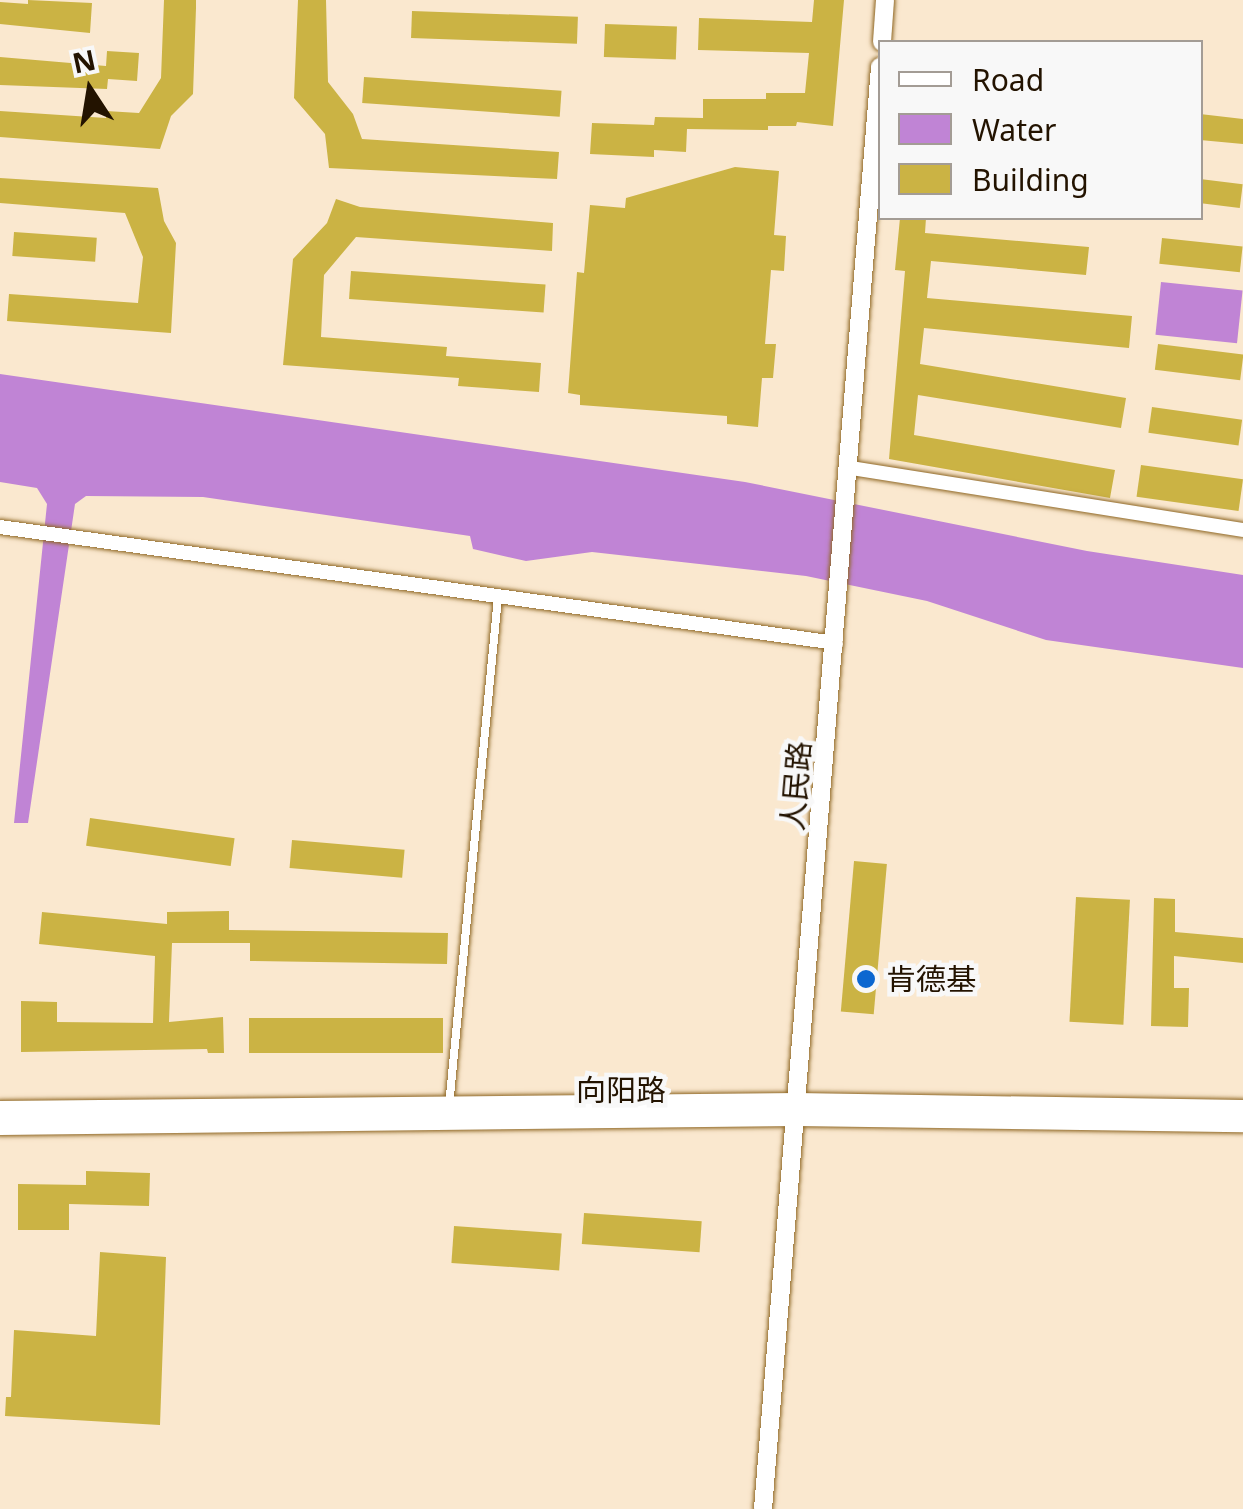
<!DOCTYPE html>
<html>
<head>
<meta charset="utf-8">
<style>
	body { margin:0 }
	#map { position:relative; width:1243px; height:1509px; overflow:hidden; background:#fae8cf; font-family:"Noto Sans","Noto Sans SC",sans-serif }
	div>[style] { position:absolute }
	.water>* { inset:0; background:#c084d5; transform-origin:0 0 }
	.building>* { inset:0; background:#cbb344; transform-origin:0 0 }
	.roads { filter:drop-shadow(0 0 2px #8f6724) drop-shadow(0 0 2px #8f6724) }
	.service>* { height:8px; margin:-4px; padding:0 4px; transform-origin:4px; border-radius:4px; background:#fff }
	.minor>* { height:14px; margin:-7px; padding:0 7px; transform-origin:7px; border-radius:7px; background:#fff }
	.tertiary>* { height:18px; margin:-9px; padding:0 9px; transform-origin:9px; border-radius:9px; background:#fff }
	.dots>* { width:28px; height:28px; translate:-50% -50%; box-sizing:border-box; border:5px solid #f8f8f8; border-radius:50% }
	span { translate:-50% -50%; white-space:nowrap; text-align:center; line-height:1.15; -webkit-text-stroke:9px #f8f8f8; paint-order:stroke }
	.street-label { font-size:30px; color:#231300 }
	.poi-label { font-size:30px; color:#231300 }
	.left { translate:0 -50%; text-align:left }
	.legend { position:absolute; left:878px; top:40px; width:325px; height:180px; box-sizing:border-box; background:#f8f8f8; border:2px solid #a39c95; margin:0; padding:12px 18px; list-style:none; font-size:30px; color:#231300 }
	.legend li { display:flex; align-items:center; gap:20px; height:50px }
	.legend b { width:50px; border:2px solid #a39c95 }
	.north { position:absolute; left:40px; top:40px; width:100px; height:100px; -webkit-text-stroke:8px #f8f8f8; paint-order:stroke; rotate:348deg; font-size:28px; font-weight:700; line-height:40px; text-align:center; color:#231300 }
	.north::after { content:''; display:block; margin:auto; width:35px; height:45px; background:#231300; clip-path:polygon(50% 0,100% 100%,50% 72%,0 100%) }
</style>
</head>
<body>
<div id="map">
	<div class="water">
		<i style="left:1161px;top:282px;width:82px;height:53px;rotate:6deg"></i>
		<i style="clip-path:polygon(0 374px,745px 482px,1087px 551px,1243px 575px,1243px 668px,1046px 640px,927px 601px,806px 576px,592px 552px,526px 561px,473px 549px,470px 536px,203px 497px,86px 496px,75px 504px,28px 823px,14px 823px,47px 504px,37px 488px,0 482px)"></i>
	</div>
	<div class="building">
		<i style="clip-path:polygon(28px 0,92px 3px,90px 33px,0 24px,0 2px,28px 4px)"></i>
		<i style="clip-path:polygon(164px 0,196px 0,196px 8px,193px 94px,171px 116px,160px 149px,0 137px,0 111px,106px 118px,106px 111px,139px 113px,161px 78px)"></i>
		<i style="clip-path:polygon(298px 0,326px 0,328px 82px,353px 114px,362px 139px,559px 152px,557px 179px,329px 168px,325px 134px,294px 98px)"></i>
		<i style="clip-path:polygon(814px 0,844px 0,833px 126px,797px 122px,796px 126px,768px 126px,768px 130px,687px 129px,686px 152px,654px 150px,654px 157px,590px 154px,592px 123px,654px 125px,655px 117px,703px 118px,703px 99px,766px 99px,766px 93px,805px 93px,809px 53px,698px 50px,699px 18px,812px 22px)"></i>
		<i style="left:412px;top:11px;width:166px;height:27px;rotate:2deg"></i>
		<i style="left:605px;top:24px;width:72px;height:33px;rotate:2deg"></i>
		<i style="clip-path:polygon(107px 51px,139px 53px,137px 81px,108px 79px,107px 89px,0 85px,0 57px,106px 66px)"></i>
		<i style="left:364px;top:77px;width:198px;height:26px;rotate:4deg"></i>
		<i style="clip-path:polygon(1200px 114px,1243px 119px,1243px 144px,1200px 140px)"></i>
		<i style="clip-path:polygon(735px 167px,779px 171px,774px 235px,786px 236px,784px 271px,771px 270px,765px 344px,776px 344px,773px 378px,762px 378px,758px 427px,727px 424px,727px 416px,580px 405px,580px 395px,568px 393px,577px 272px,584px 273px,590px 205px,625px 208px,626px 198px)"></i>
		<i style="clip-path:polygon(0 178px,158px 188px,164px 221px,176px 243px,171px 333px,7px 321px,9px 294px,138px 303px,143px 257px,125px 213px,0 203px)"></i>
		<i style="left:1200px;top:179px;width:43px;height:24px;rotate:7deg"></i>
		<i style="clip-path:polygon(336px 199px,360px 207px,553px 223px,552px 251px,356px 237px,324px 275px,321px 337px,447px 347px,446px 356px,541px 363px,539px 392px,458px 386px,459px 378px,283px 365px,293px 259px,327px 223px)"></i>
		<i style="clip-path:polygon(900px 218px,926px 218px,925px 233px,1089px 247px,1086px 275px,931px 261px,927px 298px,1132px 316px,1129px 348px,924px 328px,920px 364px,1126px 398px,1121px 428px,918px 395px,914px 435px,1115px 470px,1110px 498px,889px 459px,905px 271px,895px 270px)"></i>
		<i style="left:14px;top:232px;width:83px;height:24px;rotate:4deg"></i>
		<i style="left:1162px;top:238px;width:81px;height:26px;rotate:6deg"></i>
		<i style="left:351px;top:271px;width:195px;height:28px;rotate:4deg"></i>
		<i style="left:1158px;top:344px;width:86px;height:26px;rotate:7deg"></i>
		<i style="left:1152px;top:407px;width:91px;height:26px;rotate:8deg"></i>
		<i style="left:1141px;top:465px;width:103px;height:32px;rotate:8deg"></i>
		<i style="left:90px;top:818px;width:146px;height:28px;rotate:8deg"></i>
		<i style="left:292px;top:840px;width:113px;height:28px;rotate:5deg"></i>
		<i style="left:854px;top:861px;width:33px;height:151px;rotate:5deg"></i>
		<i style="left:1076px;top:897px;width:54px;height:125px;rotate:3deg"></i>
		<i style="clip-path:polygon(1154px 898px,1175px 899px,1175px 932px,1243px 938px,1243px 963px,1174px 956px,1174px 988px,1189px 988px,1188px 1027px,1151px 1026px)"></i>
		<i style="clip-path:polygon(229px 911px,229px 930px,448px 933px,447px 964px,250px 961px,250px 943px,172px 943px,169px 1022px,223px 1017px,224px 1053px,208px 1053px,207px 1049px,21px 1052px,21px 1001px,57px 1002px,57px 1022px,153px 1023px,155px 956px,39px 944px,42px 912px,167px 924px,167px 912px)"></i>
		<i style="left:443px;top:1018px;width:35px;height:194px;rotate:90deg"></i>
		<i style="clip-path:polygon(86px 1171px,150px 1173px,149px 1206px,69px 1204px,69px 1230px,18px 1230px,18px 1184px,86px 1185px)"></i>
		<i style="left:584px;top:1213px;width:118px;height:31px;rotate:4deg"></i>
		<i style="left:454px;top:1226px;width:108px;height:37px;rotate:4deg"></i>
		<i style="clip-path:polygon(100px 1252px,166px 1257px,160px 1425px,5px 1416px,6px 1397px,11px 1397px,14px 1330px,96px 1336px)"></i>
	</div>
	<div class="roads">
		<div class="service">
			<i style="left:449px;top:1106px;width:511px;rotate:-84.5deg"></i>
		</div>
		<div class="minor">
			<i style="left:851px;top:468px;width:397px;rotate:9deg"></i>
			<i style="left:0;top:527px;width:844px;rotate:7.9deg"></i>
		</div>
		<div class="tertiary">
			<i style="left:882px;top:42px;width:42px;rotate:-85.9deg"></i>
			<i style="left:0;top:1110px;width:797px;rotate:-0.58deg"></i>
			<i style="left:797px;top:1102px;width:446px;rotate:0.9deg"></i>
			<i style="left:0;top:1126px;width:796px;rotate:-0.65deg"></i>
			<i style="left:796px;top:1117px;width:447px;rotate:0.8deg"></i>
			<i style="left:763px;top:1509px;width:1447px;rotate:-85.36deg"></i>
		</div>
	</div>
	<div class="dots">
		<i style="left:866px;top:979px;background:#0c67d0"></i>
	</div>
	<div class="street-label">
		<span style="left:796px;top:786px;rotate:-85deg">人民路</span>
		<span style="left:621px;top:1090px">向阳路</span>
	</div>
	<div class="poi-label">
		<span class="left" style="left:886px;top:979px">肯德基</span>
	</div>
	<ul class="legend">
	<li><b style="height:12px;background:#fff"></b>Road</li>
	<li><b style="height:28px;background:#c084d5"></b>Water</li>
	<li><b style="height:28px;background:#cbb344"></b>Building</li>
	</ul>
	<div class="north">N</div>
</div>
</body>
</html>
